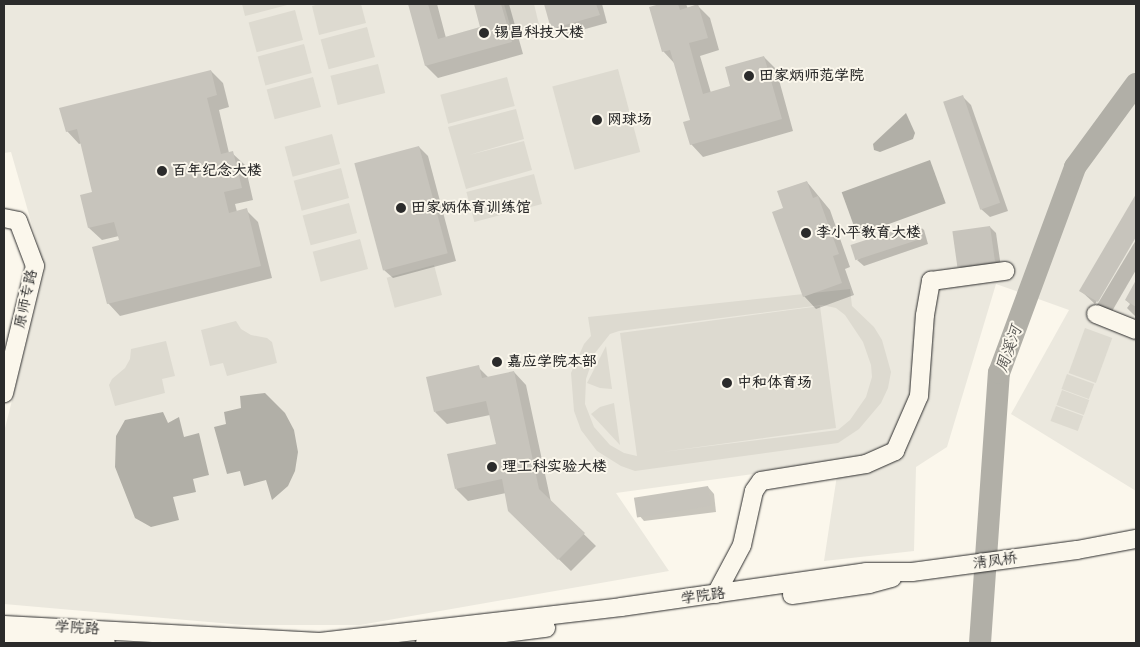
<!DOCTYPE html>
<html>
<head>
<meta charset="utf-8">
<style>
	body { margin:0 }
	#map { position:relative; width:1140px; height:647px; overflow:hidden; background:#fbf7ec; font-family:"Shantell Sans","LXGW WenKai TC",sans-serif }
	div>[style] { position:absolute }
	.built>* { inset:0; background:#ebe8de }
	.green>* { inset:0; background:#dddad0; transform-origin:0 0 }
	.water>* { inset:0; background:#b1afa7; transform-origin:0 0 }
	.shadow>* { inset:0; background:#0003 }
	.river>* { height:22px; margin:-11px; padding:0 11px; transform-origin:11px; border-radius:11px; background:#b1afa7 }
	.building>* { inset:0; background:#c7c4bc; transform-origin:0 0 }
	.roads { filter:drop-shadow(0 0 1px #2b2b2b) drop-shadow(0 0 1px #2b2b2b) }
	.minor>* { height:18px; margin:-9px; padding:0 9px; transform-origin:9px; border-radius:9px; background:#fbf7ec }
	.dots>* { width:14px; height:14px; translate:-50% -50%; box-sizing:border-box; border:2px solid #fbf7ec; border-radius:50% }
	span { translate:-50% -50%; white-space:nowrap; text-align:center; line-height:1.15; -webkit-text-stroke:4px #fbf7ec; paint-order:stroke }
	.poi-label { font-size:15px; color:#2b2b2b; font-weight:700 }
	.left { translate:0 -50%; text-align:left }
	.street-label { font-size:15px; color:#2b2b2b }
	.water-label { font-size:16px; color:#5a5956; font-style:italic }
	.frame { position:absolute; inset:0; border:5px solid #2b2b2b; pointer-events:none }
</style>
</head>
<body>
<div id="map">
	<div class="built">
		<i style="clip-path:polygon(4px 4px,1136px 4px,1136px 491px,1011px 414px,1069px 310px,996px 284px,947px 447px,916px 467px,914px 551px,824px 561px,839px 462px,616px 493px,669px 571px,360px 625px,243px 625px,4px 604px,4px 432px,45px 270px,11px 152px,4px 153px)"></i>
	</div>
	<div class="green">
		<i style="clip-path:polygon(242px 4px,291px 4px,245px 16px)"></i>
		<i style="clip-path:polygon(319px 4px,361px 4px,366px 23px,319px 35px,312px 6px)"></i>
		<i style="clip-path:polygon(504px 4px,534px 4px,541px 33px,514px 40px)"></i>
		<i style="left:295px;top:10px;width:31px;height:48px;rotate:75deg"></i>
		<i style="left:367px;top:27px;width:31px;height:48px;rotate:75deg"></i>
		<i style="left:304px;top:44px;width:30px;height:48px;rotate:75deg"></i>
		<i style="left:378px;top:64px;width:30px;height:49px;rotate:76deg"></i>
		<i style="left:618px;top:69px;width:86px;height:68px;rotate:75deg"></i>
		<i style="left:313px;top:77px;width:31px;height:48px;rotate:75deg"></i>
		<i style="left:507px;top:77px;width:30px;height:69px;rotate:75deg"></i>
		<i style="clip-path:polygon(516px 109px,524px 139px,469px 155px,524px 141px,532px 170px,466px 189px,448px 127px)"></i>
		<i style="left:332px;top:134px;width:31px;height:49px;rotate:75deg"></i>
		<i style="left:341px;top:168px;width:31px;height:49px;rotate:75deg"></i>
		<i style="left:534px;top:174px;width:31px;height:70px;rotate:75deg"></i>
		<i style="left:349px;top:203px;width:31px;height:48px;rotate:75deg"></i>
		<i style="left:360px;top:239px;width:31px;height:49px;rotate:75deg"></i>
		<i style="left:434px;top:265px;width:31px;height:49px;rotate:75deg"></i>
		<i style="clip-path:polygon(evenodd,850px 289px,852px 306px,874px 327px,882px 340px,891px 372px,888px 388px,881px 403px,859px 429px,838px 443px,635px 471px,621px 466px,597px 451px,581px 430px,574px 411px,571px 373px,584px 344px,591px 336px,588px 317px,850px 289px,822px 305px,836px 308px,845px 315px,863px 342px,871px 365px,872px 377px,866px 397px,850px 420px,838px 430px,662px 452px,836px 428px,820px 306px,620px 333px,637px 456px,624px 453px,610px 445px,594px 427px,585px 404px,586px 379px,595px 353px,610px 334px,619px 331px,822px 305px)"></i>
		<i style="clip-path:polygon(236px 321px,241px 329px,251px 335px,267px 338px,272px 342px,277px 363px,227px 376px,223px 363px,210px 366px,201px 330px)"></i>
		<i style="left:1085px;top:328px;width:29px;height:48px;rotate:20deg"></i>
		<i style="clip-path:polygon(166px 341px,175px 376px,162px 379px,165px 393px,115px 406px,109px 385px,112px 379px,125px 368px,130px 359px,131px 349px)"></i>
		<i style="clip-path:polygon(606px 346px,612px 389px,600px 388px,587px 383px)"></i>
		<i style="left:1067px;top:374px;width:29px;height:16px;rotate:20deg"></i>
		<i style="left:1062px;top:390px;width:29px;height:16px;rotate:20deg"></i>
		<i style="clip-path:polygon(614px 403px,620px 445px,591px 414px,600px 407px)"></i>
		<i style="left:1056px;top:406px;width:29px;height:16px;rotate:20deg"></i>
	</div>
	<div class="water">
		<i style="clip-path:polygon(906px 113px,915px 133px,913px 139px,880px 152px,874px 150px,873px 144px)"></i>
		<i style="left:930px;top:160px;width:46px;height:94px;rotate:70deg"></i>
		<i style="clip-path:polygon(265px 393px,285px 413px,294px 430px,298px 452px,295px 471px,288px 486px,272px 500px,266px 480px,244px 486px,240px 471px,227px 474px,214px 427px,226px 424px,224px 412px,241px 408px,240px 396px)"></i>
		<i style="clip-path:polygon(163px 412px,168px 423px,179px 417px,184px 437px,199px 433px,209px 475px,193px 479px,196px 492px,173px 497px,179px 520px,151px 527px,135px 518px,115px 467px,116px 436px,125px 420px)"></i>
	</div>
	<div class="shadow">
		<i style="clip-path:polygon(409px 4px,437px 4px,446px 38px,482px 28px,475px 4px,509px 4px,523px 54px,438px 78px,426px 66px)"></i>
		<i style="clip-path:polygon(545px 4px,602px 4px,607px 23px,560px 36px,552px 28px)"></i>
		<i style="clip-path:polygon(660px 4px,686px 4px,688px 9px,698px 6px,710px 18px,719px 50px,700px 56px,711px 93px,732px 87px,764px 57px,776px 69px,793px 131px,703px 157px,691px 144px,692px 121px,675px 64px,663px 51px)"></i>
		<i style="clip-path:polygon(211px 71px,223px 83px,229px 107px,219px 110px,229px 153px,232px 153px,245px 165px,253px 200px,235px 204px,237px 212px,246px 210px,258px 222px,272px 278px,120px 316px,108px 303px,120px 241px,119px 236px,102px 240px,89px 228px,94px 192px,82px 143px,79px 144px,67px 131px)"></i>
		<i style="clip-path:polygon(963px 97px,971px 105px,1008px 211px,990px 217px,981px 209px)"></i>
		<i style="clip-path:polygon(419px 147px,428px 156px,456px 261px,393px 278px,384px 270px)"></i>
		<i style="clip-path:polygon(807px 182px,830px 210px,850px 267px,845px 269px,854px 295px,816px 309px,804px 296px,785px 209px)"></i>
		<i style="clip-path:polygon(1136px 197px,1136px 235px,1095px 304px,1081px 291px)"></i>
		<i style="clip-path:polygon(917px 224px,924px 230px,928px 244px,864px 266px,857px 260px)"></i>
		<i style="clip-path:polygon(990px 227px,996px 233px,1001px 267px,965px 272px,959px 266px)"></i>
		<i style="clip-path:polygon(1136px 240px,1136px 270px,1111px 313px,1097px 305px)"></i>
		<i style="clip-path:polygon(1132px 291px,1136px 294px,1136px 317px,1127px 308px,1130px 304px,1126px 300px)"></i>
		<i style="clip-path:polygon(478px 367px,489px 378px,514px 372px,526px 385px,551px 502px,596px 546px,571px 571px,509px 511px,506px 493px,468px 501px,456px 489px,497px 445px,490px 415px,447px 424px,435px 412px)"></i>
		<i style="clip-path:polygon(708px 487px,714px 494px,716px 512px,644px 521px,638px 514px)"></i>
	</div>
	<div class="river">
		<i style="left:980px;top:643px;width:271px;rotate:-86deg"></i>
		<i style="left:999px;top:373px;width:220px;rotate:-69.7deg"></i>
		<i style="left:1075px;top:167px;width:103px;rotate:-53.7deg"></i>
	</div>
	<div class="building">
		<i style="clip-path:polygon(408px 4px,428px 4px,438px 39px,480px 27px,474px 4px,501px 4px,512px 42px,425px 66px)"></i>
		<i style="clip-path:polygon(544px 4px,596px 4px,600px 15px,551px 29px)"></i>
		<i style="clip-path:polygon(660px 4px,678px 4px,680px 10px,698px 4px,708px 38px,689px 43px,703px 94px,730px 86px,725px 67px,764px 56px,782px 119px,690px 145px,683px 122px,690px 120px,670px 50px,662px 52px,649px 7px)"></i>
		<i style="clip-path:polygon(211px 70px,217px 95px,207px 98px,221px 154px,233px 151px,242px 188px,224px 192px,229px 213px,247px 208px,261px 266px,107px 304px,92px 247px,119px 240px,114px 222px,88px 228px,80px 195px,92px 192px,77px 129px,66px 132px,59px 108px)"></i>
		<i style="left:963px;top:95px;width:114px;height:21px;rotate:71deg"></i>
		<i style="left:419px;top:146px;width:111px;height:67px;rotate:75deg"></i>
		<i style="clip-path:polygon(807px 181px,813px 198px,818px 196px,839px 254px,833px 256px,842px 283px,803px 297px,772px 212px,783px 208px,777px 191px)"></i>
		<i style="clip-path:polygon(1136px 194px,1136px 237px,1098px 302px,1079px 291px)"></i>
		<i style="left:918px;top:223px;width:16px;height:71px;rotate:72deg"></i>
		<i style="left:990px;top:226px;width:36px;height:38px;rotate:82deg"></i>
		<i style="clip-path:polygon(1136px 280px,1136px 307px,1125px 300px)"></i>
		<i style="clip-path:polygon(479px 365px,482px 378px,514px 371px,539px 489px,585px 533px,558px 560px,508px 511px,502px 479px,455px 489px,447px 454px,496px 444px,486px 401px,434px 412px,426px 377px)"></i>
		<i style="left:708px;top:486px;width:20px;height:75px;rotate:81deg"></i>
	</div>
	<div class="roads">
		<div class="minor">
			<i style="left:4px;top:218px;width:14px;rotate:12deg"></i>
			<i style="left:18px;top:221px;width:48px;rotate:69.3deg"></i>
			<i style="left:35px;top:266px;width:131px;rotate:103.7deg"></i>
			<i style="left:1096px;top:314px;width:43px;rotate:21.8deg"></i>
			<i style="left:716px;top:594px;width:55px;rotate:-62deg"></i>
			<i style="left:742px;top:545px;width:55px;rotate:-77.5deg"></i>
			<i style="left:754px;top:491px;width:12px;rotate:-55deg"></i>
			<i style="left:761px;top:481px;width:106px;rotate:-9.2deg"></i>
			<i style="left:866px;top:464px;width:32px;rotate:-24deg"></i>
			<i style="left:895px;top:451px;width:60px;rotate:-66.4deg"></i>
			<i style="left:919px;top:396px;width:81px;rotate:-85.8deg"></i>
			<i style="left:925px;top:315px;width:35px;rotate:-80deg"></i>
			<i style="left:931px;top:281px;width:75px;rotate:-7.7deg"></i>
			<i style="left:792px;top:595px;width:78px;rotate:-8.1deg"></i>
			<i style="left:869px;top:584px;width:24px;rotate:-15deg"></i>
			<i style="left:4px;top:625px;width:316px;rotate:3.1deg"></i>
			<i style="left:320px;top:642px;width:303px;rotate:-6.6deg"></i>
			<i style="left:621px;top:607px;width:247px;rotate:-8.1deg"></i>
			<i style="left:866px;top:572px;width:46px"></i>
			<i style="left:912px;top:572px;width:166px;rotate:-7.6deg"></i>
			<i style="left:1077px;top:550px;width:60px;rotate:-10.6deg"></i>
			<i style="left:4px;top:638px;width:102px;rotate:2.8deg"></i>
			<i style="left:425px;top:643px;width:122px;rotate:-7.1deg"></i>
		</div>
	</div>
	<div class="dots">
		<i style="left:484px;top:33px;background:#2b2b2b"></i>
		<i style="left:749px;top:76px;background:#2b2b2b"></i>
		<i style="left:597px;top:120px;background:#2b2b2b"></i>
		<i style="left:162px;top:171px;background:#2b2b2b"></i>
		<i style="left:401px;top:208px;background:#2b2b2b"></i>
		<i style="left:806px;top:233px;background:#2b2b2b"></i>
		<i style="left:497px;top:362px;background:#2b2b2b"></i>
		<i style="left:727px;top:383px;background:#2b2b2b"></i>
		<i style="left:492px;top:467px;background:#2b2b2b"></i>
	</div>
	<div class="poi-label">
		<span class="left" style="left:494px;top:33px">锡昌科技大楼</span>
		<span class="left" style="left:759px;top:76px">田家炳师范学院</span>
		<span class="left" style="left:607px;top:120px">网球场</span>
		<span class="left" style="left:172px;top:171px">百年纪念大楼</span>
		<span class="left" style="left:411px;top:208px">田家炳体育训练馆</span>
		<span class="left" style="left:816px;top:233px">李小平教育大楼</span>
		<span class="left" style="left:507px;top:362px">嘉应学院本部</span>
		<span class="left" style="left:737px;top:383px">中和体育场</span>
		<span class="left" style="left:502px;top:467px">理工科实验大楼</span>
	</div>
	<div class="street-label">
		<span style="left:26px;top:299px;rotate:-78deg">原师专路</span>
		<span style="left:995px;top:561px;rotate:-8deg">清凤桥</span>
		<span style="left:703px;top:596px;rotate:-8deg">学院路</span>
		<span style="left:77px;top:628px;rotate:3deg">学院路</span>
	</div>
	<div class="water-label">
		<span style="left:1009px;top:349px;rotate:-71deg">周溪河</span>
	</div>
	<div class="frame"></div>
</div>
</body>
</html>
